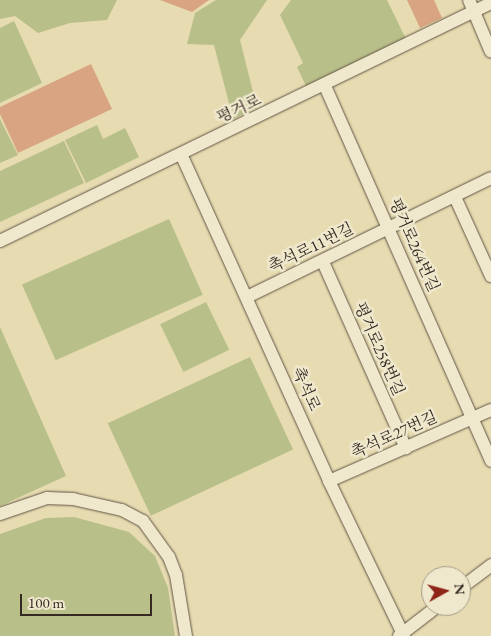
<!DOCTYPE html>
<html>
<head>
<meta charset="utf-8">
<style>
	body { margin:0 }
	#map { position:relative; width:491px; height:636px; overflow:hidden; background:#e7dbb1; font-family:"EB Garamond","Noto Serif KR",serif }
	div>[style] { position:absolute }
	.green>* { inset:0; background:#b9bf89; transform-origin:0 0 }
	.building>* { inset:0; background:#d9a482 }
	.roads { filter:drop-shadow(0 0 1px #625546) drop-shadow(0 0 1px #625546) }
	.minor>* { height:12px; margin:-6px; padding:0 6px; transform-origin:6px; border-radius:6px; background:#efe8cc }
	span { translate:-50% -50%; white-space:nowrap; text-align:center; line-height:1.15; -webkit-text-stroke:5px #efe8cc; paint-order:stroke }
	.street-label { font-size:16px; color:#362823 }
	.north { position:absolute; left:421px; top:566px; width:50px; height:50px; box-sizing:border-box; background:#efe8cc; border:1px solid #a59b88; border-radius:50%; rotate:83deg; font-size:14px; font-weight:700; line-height:20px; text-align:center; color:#362823 }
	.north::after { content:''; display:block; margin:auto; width:18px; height:22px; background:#8f2418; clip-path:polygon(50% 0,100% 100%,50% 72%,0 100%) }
	.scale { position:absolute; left:20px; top:594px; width:132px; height:22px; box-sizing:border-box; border:2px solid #362823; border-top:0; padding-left:6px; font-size:15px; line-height:18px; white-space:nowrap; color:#362823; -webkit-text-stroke:4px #efe8cc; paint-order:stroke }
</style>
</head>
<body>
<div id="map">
	<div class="green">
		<i style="clip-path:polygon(0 0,117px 0,107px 20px,70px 23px,38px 33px,15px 16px,0 19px)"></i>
		<i style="clip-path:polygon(216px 0,267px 0,240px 40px,257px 108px,233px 119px,214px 45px,187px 44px,195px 13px)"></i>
		<i style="clip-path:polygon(291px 0,387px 0,406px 39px,306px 86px,297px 67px,303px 63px,280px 15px)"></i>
		<i style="clip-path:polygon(14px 21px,42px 83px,0 103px,0 28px)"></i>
		<i style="clip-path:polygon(0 119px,18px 155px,0 163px)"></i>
		<i style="clip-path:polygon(97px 125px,103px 139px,125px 128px,139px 157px,86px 183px,65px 140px)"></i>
		<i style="clip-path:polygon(64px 141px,84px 183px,0 222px,0 171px)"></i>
		<i style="left:169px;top:219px;width:83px;height:161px;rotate:66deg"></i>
		<i style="left:206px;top:302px;width:53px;height:51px;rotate:64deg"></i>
		<i style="clip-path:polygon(0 327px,66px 476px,0 506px)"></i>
		<i style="left:250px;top:357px;width:102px;height:157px;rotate:65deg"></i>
		<i style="clip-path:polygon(74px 517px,129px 532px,155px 556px,168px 588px,175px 636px,0 636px,0 534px,46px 518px)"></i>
	</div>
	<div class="building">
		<i style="clip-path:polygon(160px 0,209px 0,192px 12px)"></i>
		<i style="clip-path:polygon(407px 0,434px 0,442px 18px,420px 28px)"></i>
		<i style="clip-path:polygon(91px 64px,112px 109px,18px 153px,0 114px,0 107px)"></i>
	</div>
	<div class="roads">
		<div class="minor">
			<i style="left:469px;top:0;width:56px;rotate:67.1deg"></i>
			<i style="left:325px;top:86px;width:410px;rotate:66.1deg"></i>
			<i style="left:181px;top:154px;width:359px;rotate:65.6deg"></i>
			<i style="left:329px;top:481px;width:172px;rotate:64.2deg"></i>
			<i style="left:455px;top:197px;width:87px;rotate:65.5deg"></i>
			<i style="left:0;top:241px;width:546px;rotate:-25.86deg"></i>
			<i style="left:323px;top:262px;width:204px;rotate:66deg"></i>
			<i style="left:247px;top:297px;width:271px;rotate:-26deg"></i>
			<i style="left:329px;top:481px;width:177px;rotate:-23.7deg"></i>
			<i style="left:0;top:514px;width:50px;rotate:-18.8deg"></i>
			<i style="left:47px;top:498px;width:26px;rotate:2deg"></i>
			<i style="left:73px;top:499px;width:50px;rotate:12.7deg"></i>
			<i style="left:122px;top:510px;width:24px;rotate:28deg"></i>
			<i style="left:143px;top:521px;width:44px;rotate:54.2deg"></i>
			<i style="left:169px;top:557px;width:19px;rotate:69deg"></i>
			<i style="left:176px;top:575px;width:62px;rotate:80.7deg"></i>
			<i style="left:461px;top:588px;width:38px;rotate:-37deg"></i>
			<i style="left:399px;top:636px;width:49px;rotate:-37.6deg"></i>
		</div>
	</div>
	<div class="street-label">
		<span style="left:239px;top:109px;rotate:-25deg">평거로</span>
		<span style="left:414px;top:245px;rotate:66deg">평거로264번길</span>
		<span style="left:311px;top:248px;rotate:-26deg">촉석로11번길</span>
		<span style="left:379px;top:349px;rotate:66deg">평거로258번길</span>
		<span style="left:306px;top:389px;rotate:66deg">촉석로</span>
		<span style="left:394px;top:435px;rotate:-24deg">촉석로27번길</span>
	</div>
	<div class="north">N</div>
	<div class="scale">100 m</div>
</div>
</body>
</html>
